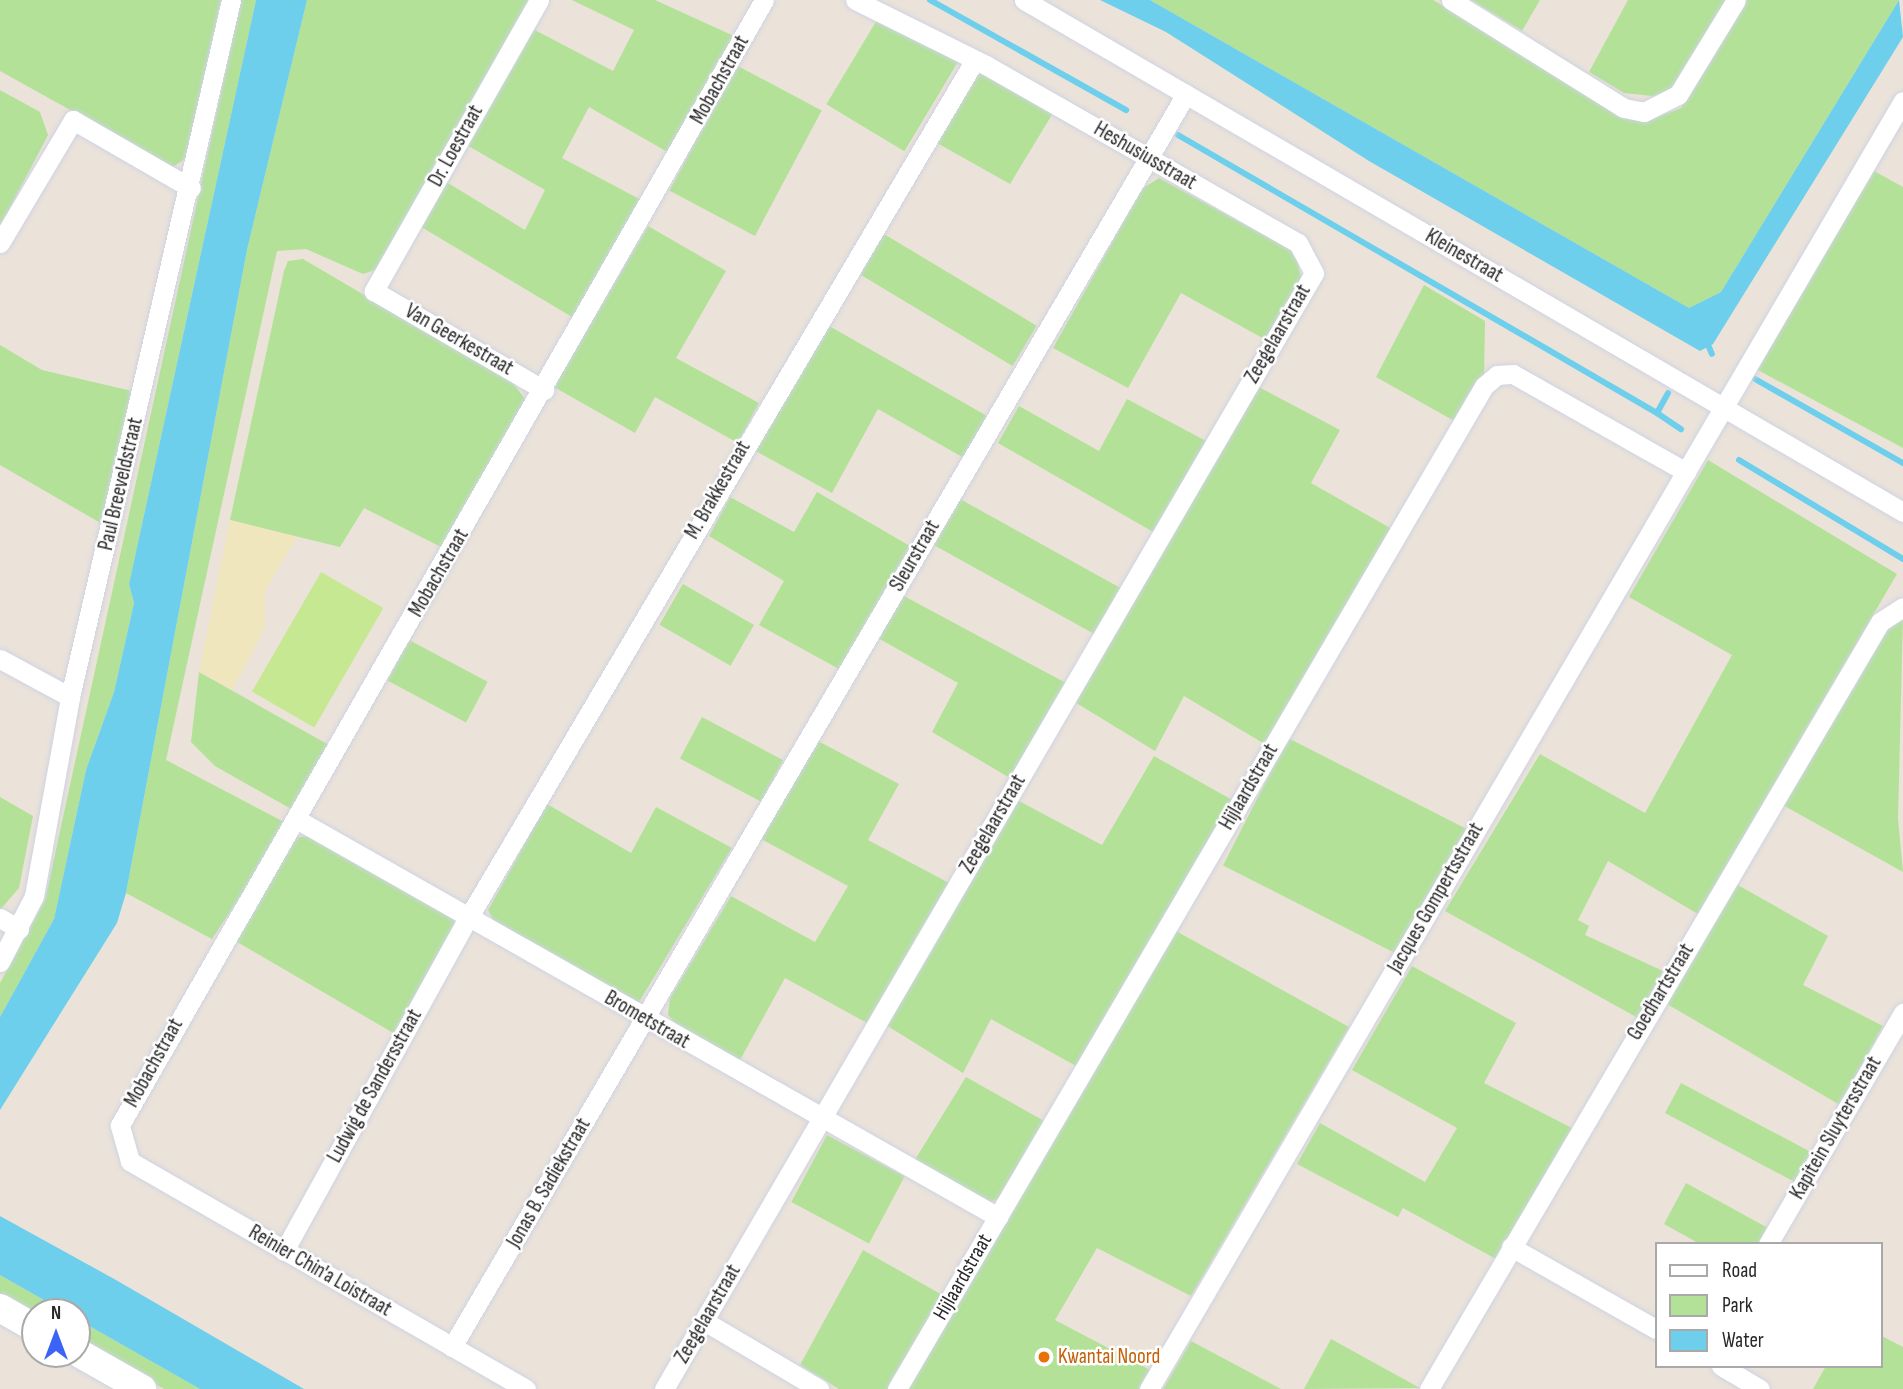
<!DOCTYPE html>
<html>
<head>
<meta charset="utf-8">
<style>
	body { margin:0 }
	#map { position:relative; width:1903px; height:1389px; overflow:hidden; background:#ebe3da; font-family:"Sofia Sans Condensed",sans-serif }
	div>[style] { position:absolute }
	.green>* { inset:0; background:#b2e197; transform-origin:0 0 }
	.sand>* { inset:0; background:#f0e6bd }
	.pitch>* { inset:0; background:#c7e892; transform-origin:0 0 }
	.water>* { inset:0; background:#6dcfec }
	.stream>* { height:6px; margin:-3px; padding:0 3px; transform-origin:3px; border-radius:3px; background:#6dcfec }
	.roads { filter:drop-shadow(0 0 2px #cfd3e1) drop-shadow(0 0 2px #cfd3e1) }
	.street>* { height:19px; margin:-9.5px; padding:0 9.5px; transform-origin:9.5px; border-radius:9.5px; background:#fff }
	.secondary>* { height:28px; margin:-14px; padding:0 14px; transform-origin:14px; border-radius:14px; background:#fff }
	.dots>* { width:19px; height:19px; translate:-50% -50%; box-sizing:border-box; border:4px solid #fff; border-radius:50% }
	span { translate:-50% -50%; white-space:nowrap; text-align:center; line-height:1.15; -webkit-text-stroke:5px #fff; paint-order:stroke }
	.street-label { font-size:21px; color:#282828 }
	.food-label { font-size:21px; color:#c56008 }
	.left { translate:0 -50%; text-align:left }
	.legend { position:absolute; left:1655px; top:1242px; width:228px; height:126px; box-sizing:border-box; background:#fff; border:2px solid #a9a9a9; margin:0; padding:9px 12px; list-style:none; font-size:21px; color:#282828 }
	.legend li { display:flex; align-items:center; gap:14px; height:35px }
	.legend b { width:35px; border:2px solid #a9a9a9 }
	.north { position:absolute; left:21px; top:1298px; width:70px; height:70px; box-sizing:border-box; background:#fff; border:2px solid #a9a9a9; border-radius:50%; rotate:0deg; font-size:19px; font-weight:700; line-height:28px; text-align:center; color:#282828 }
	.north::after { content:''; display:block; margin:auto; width:24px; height:32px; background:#3b64f7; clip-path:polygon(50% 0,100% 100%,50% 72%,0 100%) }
</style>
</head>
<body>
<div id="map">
	<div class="green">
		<i style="clip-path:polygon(0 0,221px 0,186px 158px,173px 167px,0 71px)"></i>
		<i style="clip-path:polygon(241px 0,256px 0,129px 584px,134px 603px,114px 692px,86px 770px,54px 919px,0 1017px,0 983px,45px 900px)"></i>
		<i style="clip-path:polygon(307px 0,533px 0,378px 269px,363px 274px,306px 249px,277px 251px,166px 760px,284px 822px,281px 836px,212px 939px,126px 893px,247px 250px)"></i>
		<i style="clip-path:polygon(572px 0,655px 0,736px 37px,671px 154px,589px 107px,562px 158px,645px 202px,577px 320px,418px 225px,443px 180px,525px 230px,545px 190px,465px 144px,533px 29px,613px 71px,634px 30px)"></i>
		<i style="clip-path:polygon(1150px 0,1433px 0,1643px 122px,1681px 108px,1746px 0,1899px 0,1721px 292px,1689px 308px)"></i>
		<i style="clip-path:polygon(1471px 0,1540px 0,1522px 31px)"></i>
		<i style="clip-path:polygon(1628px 0,1728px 0,1676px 87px,1662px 97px,1624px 93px,1589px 72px)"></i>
		<i style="left:883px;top:10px;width:91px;height:110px;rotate:31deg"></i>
		<i style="left:736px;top:65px;width:97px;height:142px;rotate:28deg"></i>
		<i style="clip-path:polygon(981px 74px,1053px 113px,1010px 184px,930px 139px,969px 79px)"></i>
		<i style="clip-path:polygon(0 90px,40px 112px,48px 135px,0 227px)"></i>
		<i style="clip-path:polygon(1874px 171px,1903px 187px,1903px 448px,1756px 369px)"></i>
		<i style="clip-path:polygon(1159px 178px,1295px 252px,1302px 281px,1268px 341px,1181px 293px,1128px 388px,1053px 348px,1142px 189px)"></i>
		<i style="clip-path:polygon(648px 226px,726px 271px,676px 358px,759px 403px,738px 443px,655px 397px,635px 433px,554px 387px)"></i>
		<i style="left:879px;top:231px;width:184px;height:47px;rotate:31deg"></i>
		<i style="clip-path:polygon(303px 259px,512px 382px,529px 404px,443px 548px,364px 508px,340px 547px,230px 520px,284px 271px,288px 261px)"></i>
		<i style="clip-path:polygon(1424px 285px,1485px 321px,1484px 379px,1458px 423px,1376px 377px)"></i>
		<i style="clip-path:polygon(824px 323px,987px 416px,964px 458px,878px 409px,832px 493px,754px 450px)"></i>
		<i style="clip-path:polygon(0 345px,42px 370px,136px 392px,104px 525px,0 465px)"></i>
		<i style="clip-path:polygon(1257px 386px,1340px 430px,1311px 483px,1392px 529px,1268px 746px,1184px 696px,1155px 751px,1073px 701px)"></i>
		<i style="clip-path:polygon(1127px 399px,1206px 441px,1155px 533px,998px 443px,1019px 406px,1099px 451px)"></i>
		<i style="clip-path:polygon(1708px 460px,1897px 574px,1698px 914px,1608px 861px,1578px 920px,1589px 926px,1585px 935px,1663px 971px,1638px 1018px,1445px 911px,1540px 754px,1645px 813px,1732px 655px,1629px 597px)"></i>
		<i style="clip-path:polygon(817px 492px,910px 546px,839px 669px,759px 625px,784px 581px,709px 536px,730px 497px,794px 532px)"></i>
		<i style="left:960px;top:499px;width:185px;height:53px;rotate:29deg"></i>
		<i style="left:683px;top:584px;width:82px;height:47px;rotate:30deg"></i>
		<i style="clip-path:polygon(904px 596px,1066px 683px,1010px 778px,932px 732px,958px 683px,878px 638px)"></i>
		<i style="clip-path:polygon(1903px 616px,1898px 819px,1903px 872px,1781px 804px,1884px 625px)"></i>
		<i style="left:409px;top:640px;width:89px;height:46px;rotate:28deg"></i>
		<i style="clip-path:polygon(199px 672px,329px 745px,293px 810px,215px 766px,191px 742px)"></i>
		<i style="left:702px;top:717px;width:92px;height:47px;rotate:28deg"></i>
		<i style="left:1288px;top:738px;width:200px;height:143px;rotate:27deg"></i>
		<i style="clip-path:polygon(818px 741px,899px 784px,868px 840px,951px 884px,869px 1024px,785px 978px,740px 1060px,679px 1028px,668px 1015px,670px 998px,731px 896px,815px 942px,848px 886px,759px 838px)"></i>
		<i style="clip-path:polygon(1154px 756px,1234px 801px,1078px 1067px,991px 1019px,963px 1073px,886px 1025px,1017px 800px,1102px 845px)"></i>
		<i style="clip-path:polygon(0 797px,33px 816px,19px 888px,0 910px)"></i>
		<i style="clip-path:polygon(547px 804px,631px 853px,656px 807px,732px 848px,639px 1002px,626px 1003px,498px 929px,488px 910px)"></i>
		<i style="clip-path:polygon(310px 836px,455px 920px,456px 930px,395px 1034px,232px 939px,297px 837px)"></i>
		<i style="clip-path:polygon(1736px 884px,1828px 936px,1803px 985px,1883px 1026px,1840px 1105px,1667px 1004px)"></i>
		<i style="clip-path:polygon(1176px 931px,1349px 1027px,1191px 1296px,1097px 1248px,1055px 1320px,1150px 1370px,1139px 1389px,908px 1389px)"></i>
		<i style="clip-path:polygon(1412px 966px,1516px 1023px,1484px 1083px,1572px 1128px,1496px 1259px,1403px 1208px,1398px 1217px,1297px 1164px,1320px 1123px,1425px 1182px,1457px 1128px,1352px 1070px)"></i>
		<i style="clip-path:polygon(966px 1077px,1046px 1122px,1002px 1197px,991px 1202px,913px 1163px)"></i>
		<i style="left:1681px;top:1083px;width:148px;height:34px;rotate:28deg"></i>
		<i style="left:827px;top:1135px;width:88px;height:76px;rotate:28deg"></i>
		<i style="clip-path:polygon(1686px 1183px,1768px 1228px,1760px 1244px,1700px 1244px,1664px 1224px)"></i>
		<i style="clip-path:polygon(863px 1250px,944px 1296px,891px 1389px,839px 1389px,800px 1365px)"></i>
		<i style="clip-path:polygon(0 1275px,65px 1312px,35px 1312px,0 1295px)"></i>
		<i style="clip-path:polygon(77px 1319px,200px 1389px,164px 1389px,77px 1339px)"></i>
		<i style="clip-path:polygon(1880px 1335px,1903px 1347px,1903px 1389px,1813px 1389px,1826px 1366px,1880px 1366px)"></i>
		<i style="clip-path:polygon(1331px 1339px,1420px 1388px,1304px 1389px)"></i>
		<i style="clip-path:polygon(1191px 1341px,1281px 1389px,1163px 1389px)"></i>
	</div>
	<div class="sand">
		<i style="clip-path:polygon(230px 520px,297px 537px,265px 591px,265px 628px,232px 690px,199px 672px)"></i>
	</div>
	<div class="pitch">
		<i style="left:321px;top:572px;width:72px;height:138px;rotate:30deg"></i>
	</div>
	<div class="water">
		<i style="clip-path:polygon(256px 0,307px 0,247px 250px,126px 893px,117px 923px,0 1110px,0 1125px,0 1017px,54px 919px,86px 770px,114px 692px,134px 603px,129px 584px)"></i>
		<i style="clip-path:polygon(1100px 0,1150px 0,1689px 308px,1721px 292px,1899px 0,1903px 37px,1713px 344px,1700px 351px,1369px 161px,1166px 32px)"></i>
		<i style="clip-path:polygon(0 1216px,116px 1280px,304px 1389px,200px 1389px,77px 1319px,77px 1312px,65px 1312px,0 1275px)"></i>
	</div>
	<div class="stream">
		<i style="left:930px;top:0;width:225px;rotate:29.3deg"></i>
		<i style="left:1178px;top:135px;width:554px;rotate:30.13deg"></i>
		<i style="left:1657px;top:413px;width:23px;rotate:-61deg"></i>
		<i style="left:1706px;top:340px;width:15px;rotate:67deg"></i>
		<i style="left:1755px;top:379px;width:170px;rotate:29.6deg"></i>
		<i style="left:1657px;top:413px;width:29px;rotate:34deg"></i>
		<i style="left:1739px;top:460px;width:192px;rotate:31.1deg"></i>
	</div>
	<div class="roads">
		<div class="street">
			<i style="left:539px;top:0;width:335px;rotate:119.6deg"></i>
			<i style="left:374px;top:291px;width:197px;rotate:30.2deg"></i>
			<i style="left:1024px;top:0;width:1017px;rotate:30.22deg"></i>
			<i style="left:1451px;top:0;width:204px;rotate:32deg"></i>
			<i style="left:1624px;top:108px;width:20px;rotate:11deg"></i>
			<i style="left:1644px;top:112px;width:38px;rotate:-27deg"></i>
			<i style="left:1678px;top:95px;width:111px;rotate:-58.6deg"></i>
			<i style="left:0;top:243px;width:143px;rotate:-59.3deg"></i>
			<i style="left:73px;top:120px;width:136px;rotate:30deg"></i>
			<i style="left:0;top:659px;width:80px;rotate:28.5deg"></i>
			<i style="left:298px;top:820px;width:805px;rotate:29.56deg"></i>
			<i style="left:0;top:918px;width:22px;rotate:30deg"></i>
			<i style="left:0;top:962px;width:74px;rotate:-62.7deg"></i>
			<i style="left:34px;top:896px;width:202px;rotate:-79.7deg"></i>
			<i style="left:70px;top:697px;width:715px;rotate:-76.99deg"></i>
			<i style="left:1768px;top:1244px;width:268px;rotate:-59.7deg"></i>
			<i style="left:1511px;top:1247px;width:167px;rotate:29.5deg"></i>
			<i style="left:284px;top:1251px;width:378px;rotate:-61.1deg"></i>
			<i style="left:467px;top:920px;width:995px;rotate:-59.44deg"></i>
			<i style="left:704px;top:1321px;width:134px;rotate:30.6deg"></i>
			<i style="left:452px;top:1347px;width:1452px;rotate:-59.64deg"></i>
			<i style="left:1721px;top:1366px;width:45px;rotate:30.5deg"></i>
			<i style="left:526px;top:1389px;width:457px;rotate:-150.1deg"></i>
			<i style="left:130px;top:1161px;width:37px;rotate:-106deg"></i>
			<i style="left:120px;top:1125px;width:1296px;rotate:-60.21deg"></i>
			<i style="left:664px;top:1389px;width:1291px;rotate:-59.78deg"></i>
			<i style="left:1314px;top:273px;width:34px;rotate:-118deg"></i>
			<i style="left:1298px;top:243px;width:359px;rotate:-150.3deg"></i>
			<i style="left:986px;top:65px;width:146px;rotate:-153.6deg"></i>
			<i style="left:897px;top:1389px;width:1162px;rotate:-59.66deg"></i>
			<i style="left:1484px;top:386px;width:17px;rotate:-40deg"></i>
			<i style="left:1497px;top:375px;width:16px;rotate:-4deg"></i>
			<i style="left:1513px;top:374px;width:199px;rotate:29.5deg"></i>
			<i style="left:1149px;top:1389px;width:1492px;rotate:-59.66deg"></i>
			<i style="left:1429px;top:1389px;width:890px;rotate:-59.54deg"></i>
			<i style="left:1880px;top:622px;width:27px;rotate:-33deg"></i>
		</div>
		<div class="secondary">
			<i style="left:0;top:1308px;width:40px;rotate:29.7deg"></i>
			<i style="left:77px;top:1352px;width:75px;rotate:29.6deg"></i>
		</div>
	</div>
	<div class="dots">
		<i style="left:1044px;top:1357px;background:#e8710a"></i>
	</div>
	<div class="street-label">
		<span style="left:720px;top:80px;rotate:-61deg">Mobachstraat</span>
		<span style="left:456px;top:146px;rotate:-61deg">Dr. Loestraat</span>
		<span style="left:1145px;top:156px;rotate:30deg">Heshusiusstraat</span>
		<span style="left:1464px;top:256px;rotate:30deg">Kleinestraat</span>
		<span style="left:1278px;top:334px;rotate:-60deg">Zeegelaarstraat</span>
		<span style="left:459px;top:340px;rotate:30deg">Van Geerkestraat</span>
		<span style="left:121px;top:484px;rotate:-77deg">Paul Breeveldstraat</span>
		<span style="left:718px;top:490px;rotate:-60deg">M. Brakkestraat</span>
		<span style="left:915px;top:556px;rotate:-60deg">Sleurstraat</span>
		<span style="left:439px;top:573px;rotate:-60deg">Mobachstraat</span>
		<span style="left:1249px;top:787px;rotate:-60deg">Hijlaardstraat</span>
		<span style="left:993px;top:824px;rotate:-60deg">Zeegelaarstraat</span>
		<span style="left:1436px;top:898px;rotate:-60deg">Jacques Gompertsstraat</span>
		<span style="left:1661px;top:992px;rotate:-59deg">Goedhartstraat</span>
		<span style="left:647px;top:1020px;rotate:30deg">Brometstraat</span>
		<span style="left:154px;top:1063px;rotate:-61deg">Mobachstraat</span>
		<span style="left:375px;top:1086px;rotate:-61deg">Ludwig de Sandersstraat</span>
		<span style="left:1836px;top:1128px;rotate:-60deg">Kapitein Sluytersstraat</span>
		<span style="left:549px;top:1183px;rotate:-60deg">Jonas B. Sadiekstraat</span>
		<span style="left:320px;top:1271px;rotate:30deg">Reinier Chin'a Loistraat</span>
		<span style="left:963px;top:1277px;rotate:-60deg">Hijlaardstraat</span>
		<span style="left:708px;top:1314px;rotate:-60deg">Zeegelaarstraat</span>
	</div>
	<div class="food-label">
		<span class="left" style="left:1058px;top:1357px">Kwantai Noord</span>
	</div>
	<ul class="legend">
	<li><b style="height:9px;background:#fff"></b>Road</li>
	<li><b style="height:19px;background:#b2e197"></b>Park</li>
	<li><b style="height:19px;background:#6dcfec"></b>Water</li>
	</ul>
	<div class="north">N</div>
</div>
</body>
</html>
